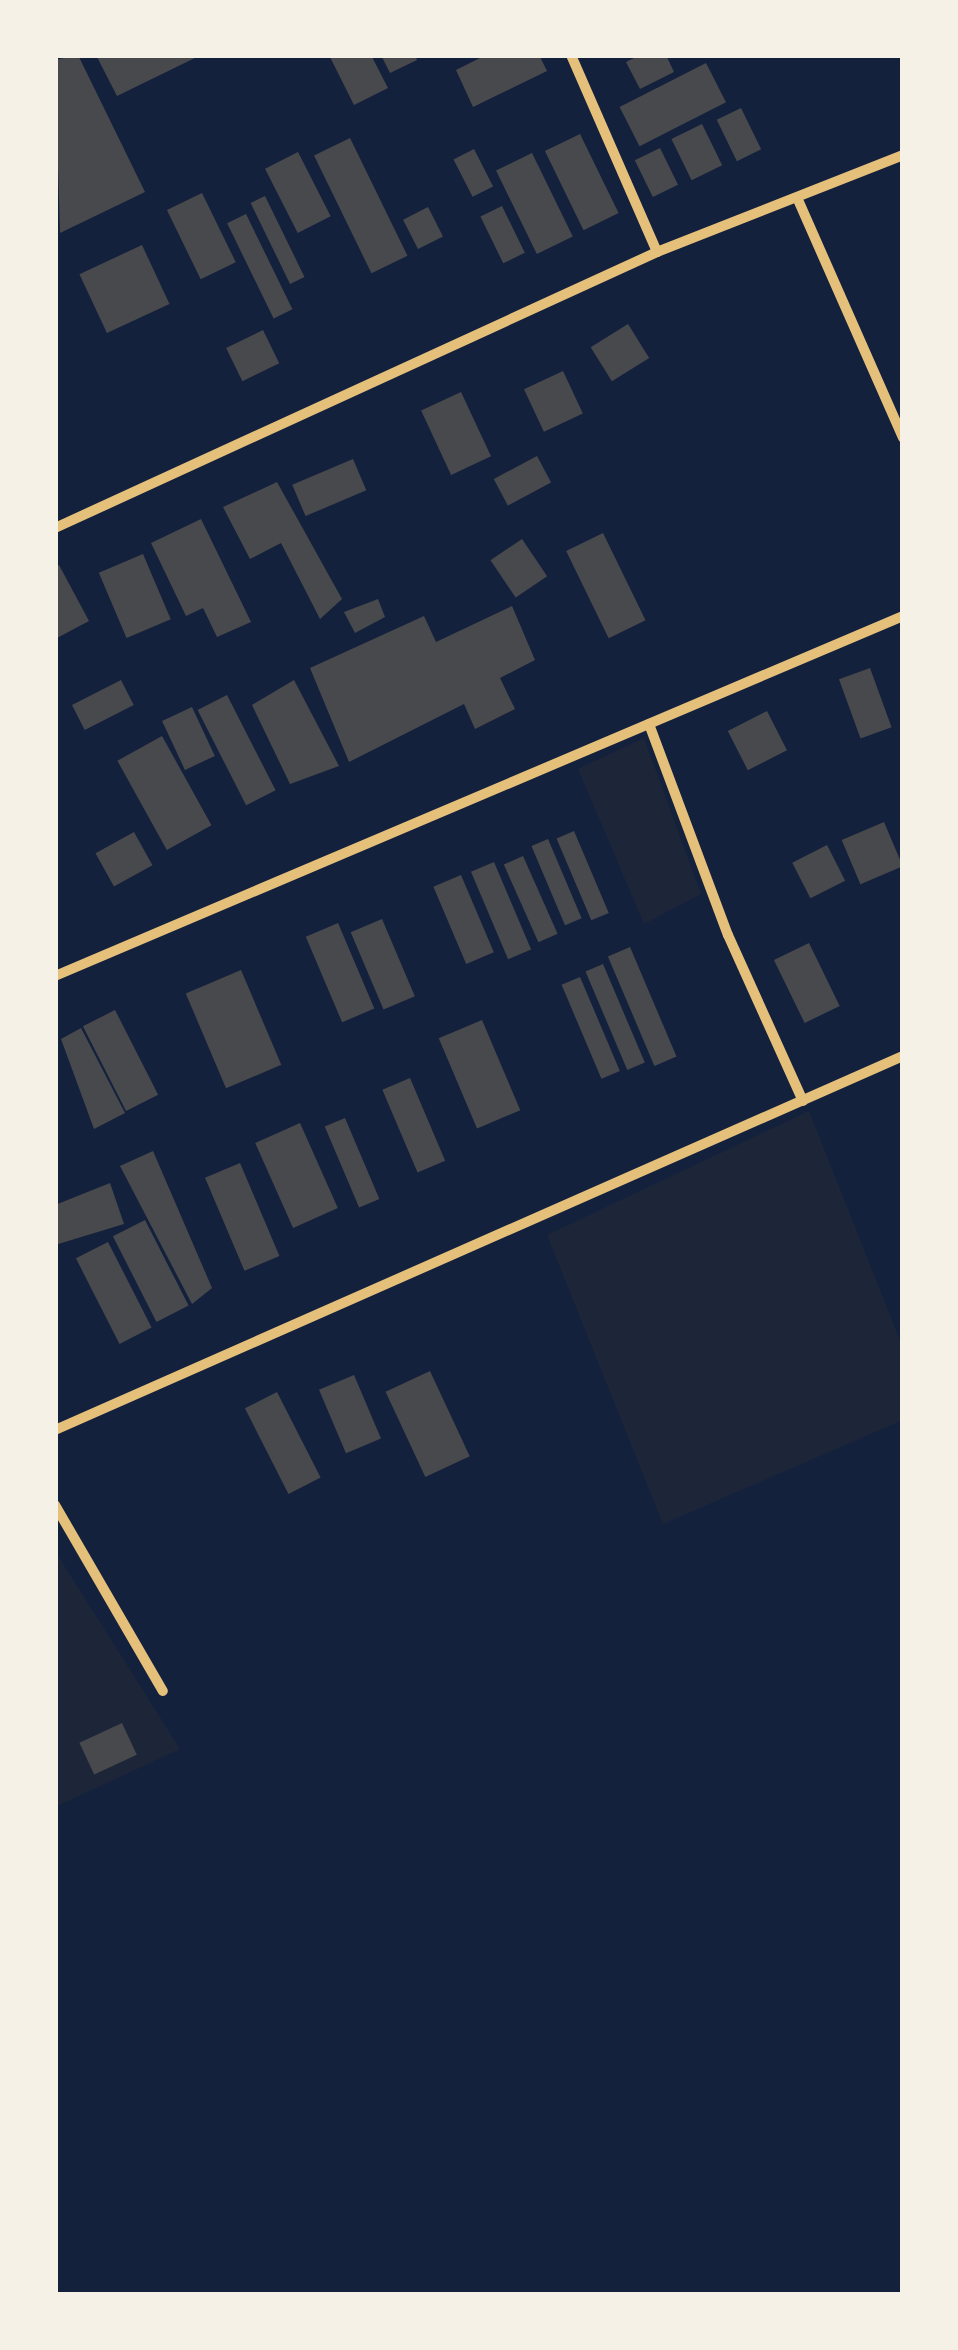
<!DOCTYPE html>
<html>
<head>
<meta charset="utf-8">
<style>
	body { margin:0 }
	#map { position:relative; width:958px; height:2350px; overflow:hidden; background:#14213d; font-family:Commissioner,sans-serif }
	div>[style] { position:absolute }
	.green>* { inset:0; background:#1d2539 }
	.building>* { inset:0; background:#48494c; transform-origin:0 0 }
	.minor>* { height:10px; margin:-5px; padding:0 5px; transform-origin:5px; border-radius:5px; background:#e5c07b }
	span { translate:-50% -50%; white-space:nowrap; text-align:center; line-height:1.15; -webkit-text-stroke:8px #f6f1e7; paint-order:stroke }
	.frame { position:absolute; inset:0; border:58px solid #f6f1e7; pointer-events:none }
</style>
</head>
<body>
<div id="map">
	<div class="green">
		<i style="clip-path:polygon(644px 738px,701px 894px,644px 924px,578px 769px)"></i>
		<i style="clip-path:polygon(809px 1111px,903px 1348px,903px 1420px,663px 1524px,547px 1235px)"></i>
		<i style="clip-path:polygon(55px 1551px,180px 1749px,55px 1807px)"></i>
	</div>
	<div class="building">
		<i style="clip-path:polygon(78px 55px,145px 192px,60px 233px,55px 60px)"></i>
		<i style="clip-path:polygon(96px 55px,201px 55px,117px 96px)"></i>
		<i style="clip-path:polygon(329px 55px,371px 55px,388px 88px,354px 105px)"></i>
		<i style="clip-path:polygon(381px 55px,415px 55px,417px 60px,390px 73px)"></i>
		<i style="clip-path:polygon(486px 55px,539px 55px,547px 71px,473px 107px,456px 70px)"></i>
		<i style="clip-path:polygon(640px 55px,666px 55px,674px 72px,640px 89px,626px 62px)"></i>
		<i style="left:706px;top:63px;width:44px;height:97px;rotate:63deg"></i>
		<i style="left:741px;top:108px;width:46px;height:27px;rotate:64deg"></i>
		<i style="left:702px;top:124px;width:46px;height:34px;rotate:64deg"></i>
		<i style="left:580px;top:134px;width:88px;height:39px;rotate:64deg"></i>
		<i style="left:350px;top:138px;width:131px;height:40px;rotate:64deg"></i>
		<i style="left:660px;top:148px;width:41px;height:28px;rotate:64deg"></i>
		<i style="left:474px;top:149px;width:42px;height:23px;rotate:63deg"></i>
		<i style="left:298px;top:152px;width:72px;height:37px;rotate:63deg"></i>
		<i style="left:532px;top:153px;width:93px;height:40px;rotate:64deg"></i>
		<i style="left:202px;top:193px;width:77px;height:39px;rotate:64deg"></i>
		<i style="left:265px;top:196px;width:90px;height:16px;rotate:64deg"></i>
		<i style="left:502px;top:206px;width:52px;height:24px;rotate:64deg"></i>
		<i style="left:428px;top:207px;width:33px;height:28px;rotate:63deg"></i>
		<i style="left:246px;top:214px;width:106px;height:21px;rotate:64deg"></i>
		<i style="left:142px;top:245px;width:65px;height:69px;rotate:65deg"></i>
		<i style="left:628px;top:324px;width:40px;height:44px;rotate:58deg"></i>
		<i style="left:263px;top:330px;width:37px;height:41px;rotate:64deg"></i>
		<i style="left:563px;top:371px;width:47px;height:43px;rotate:65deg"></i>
		<i style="left:461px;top:392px;width:71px;height:44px;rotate:65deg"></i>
		<i style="left:537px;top:456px;width:30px;height:49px;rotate:62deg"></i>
		<i style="left:353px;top:459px;width:34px;height:66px;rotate:67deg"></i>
		<i style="clip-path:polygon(277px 482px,342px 599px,320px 619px,281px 543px,250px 559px,223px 507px)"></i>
		<i style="clip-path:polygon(201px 519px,251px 622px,217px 637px,203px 608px,186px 616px,151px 543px)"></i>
		<i style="left:603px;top:533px;width:97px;height:41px;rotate:64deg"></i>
		<i style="left:522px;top:539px;width:45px;height:38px;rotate:56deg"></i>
		<i style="left:143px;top:554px;width:71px;height:48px;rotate:67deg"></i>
		<i style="clip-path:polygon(59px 565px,89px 621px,55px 639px,55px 567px)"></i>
		<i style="clip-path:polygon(378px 599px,385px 617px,355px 633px,344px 612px)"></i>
		<i style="clip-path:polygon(512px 606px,535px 660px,500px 678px,515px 709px,475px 729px,464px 704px,349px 762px,310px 668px,424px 616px,436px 642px)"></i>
		<i style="left:870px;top:668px;width:63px;height:33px;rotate:70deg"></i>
		<i style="left:121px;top:680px;width:28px;height:55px;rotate:63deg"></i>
		<i style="clip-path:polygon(294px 680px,339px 766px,290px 784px,252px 705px)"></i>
		<i style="left:227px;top:695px;width:107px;height:33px;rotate:63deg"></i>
		<i style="left:192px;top:707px;width:54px;height:33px;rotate:65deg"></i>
		<i style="left:767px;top:711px;width:44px;height:44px;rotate:63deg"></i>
		<i style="left:162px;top:736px;width:102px;height:51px;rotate:61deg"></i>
		<i style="left:884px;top:822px;width:48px;height:46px;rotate:67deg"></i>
		<i style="left:574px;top:831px;width:89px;height:19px;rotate:67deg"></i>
		<i style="left:134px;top:832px;width:38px;height:44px;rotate:61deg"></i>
		<i style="left:548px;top:839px;width:86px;height:18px;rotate:67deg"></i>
		<i style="left:827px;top:845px;width:40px;height:39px;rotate:63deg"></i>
		<i style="left:523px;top:856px;width:85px;height:21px;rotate:66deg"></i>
		<i style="left:494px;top:862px;width:95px;height:25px;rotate:67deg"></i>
		<i style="left:461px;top:875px;width:84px;height:30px;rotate:67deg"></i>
		<i style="left:382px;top:919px;width:84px;height:34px;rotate:67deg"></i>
		<i style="left:338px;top:923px;width:93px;height:35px;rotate:67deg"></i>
		<i style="left:809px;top:943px;width:70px;height:39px;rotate:64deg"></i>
		<i style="left:630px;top:947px;width:119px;height:24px;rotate:67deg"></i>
		<i style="left:603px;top:964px;width:107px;height:19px;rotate:67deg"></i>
		<i style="left:241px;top:970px;width:103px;height:60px;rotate:67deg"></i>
		<i style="left:580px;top:977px;width:102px;height:20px;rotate:67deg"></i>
		<i style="left:115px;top:1010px;width:95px;height:36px;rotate:63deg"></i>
		<i style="left:482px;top:1020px;width:98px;height:47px;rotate:67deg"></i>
		<i style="clip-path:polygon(81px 1028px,125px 1113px,94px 1129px,61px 1039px)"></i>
		<i style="left:410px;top:1078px;width:90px;height:30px;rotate:67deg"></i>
		<i style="left:345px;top:1118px;width:88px;height:22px;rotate:67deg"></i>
		<i style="left:300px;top:1123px;width:93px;height:49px;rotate:66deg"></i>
		<i style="clip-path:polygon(153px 1151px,212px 1288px,192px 1304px,120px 1166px)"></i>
		<i style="left:240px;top:1163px;width:101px;height:38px;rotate:67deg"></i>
		<i style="clip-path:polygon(110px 1183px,124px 1224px,55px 1245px,55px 1205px)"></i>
		<i style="left:145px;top:1220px;width:96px;height:36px;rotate:63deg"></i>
		<i style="left:108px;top:1242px;width:96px;height:36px;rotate:63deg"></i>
		<i style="left:430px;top:1371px;width:94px;height:49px;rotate:65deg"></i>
		<i style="left:354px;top:1375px;width:69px;height:38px;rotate:67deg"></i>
		<i style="left:277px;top:1392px;width:96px;height:36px;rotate:63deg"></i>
		<i style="left:122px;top:1723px;width:35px;height:47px;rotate:65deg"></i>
	</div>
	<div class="minor">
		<i style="left:571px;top:55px;width:215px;rotate:66.4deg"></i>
		<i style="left:799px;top:202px;width:258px;rotate:66.2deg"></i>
		<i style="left:55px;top:528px;width:662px;rotate:-24.63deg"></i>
		<i style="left:657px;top:252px;width:264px;rotate:-21.5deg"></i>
		<i style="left:649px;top:724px;width:225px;rotate:69.5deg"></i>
		<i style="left:728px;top:935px;width:182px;rotate:65.7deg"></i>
		<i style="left:55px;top:976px;width:921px;rotate:-23deg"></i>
		<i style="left:55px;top:1430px;width:927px;rotate:-23.8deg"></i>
		<i style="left:55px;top:1505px;width:215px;rotate:59.9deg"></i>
	</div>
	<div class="frame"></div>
</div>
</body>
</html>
